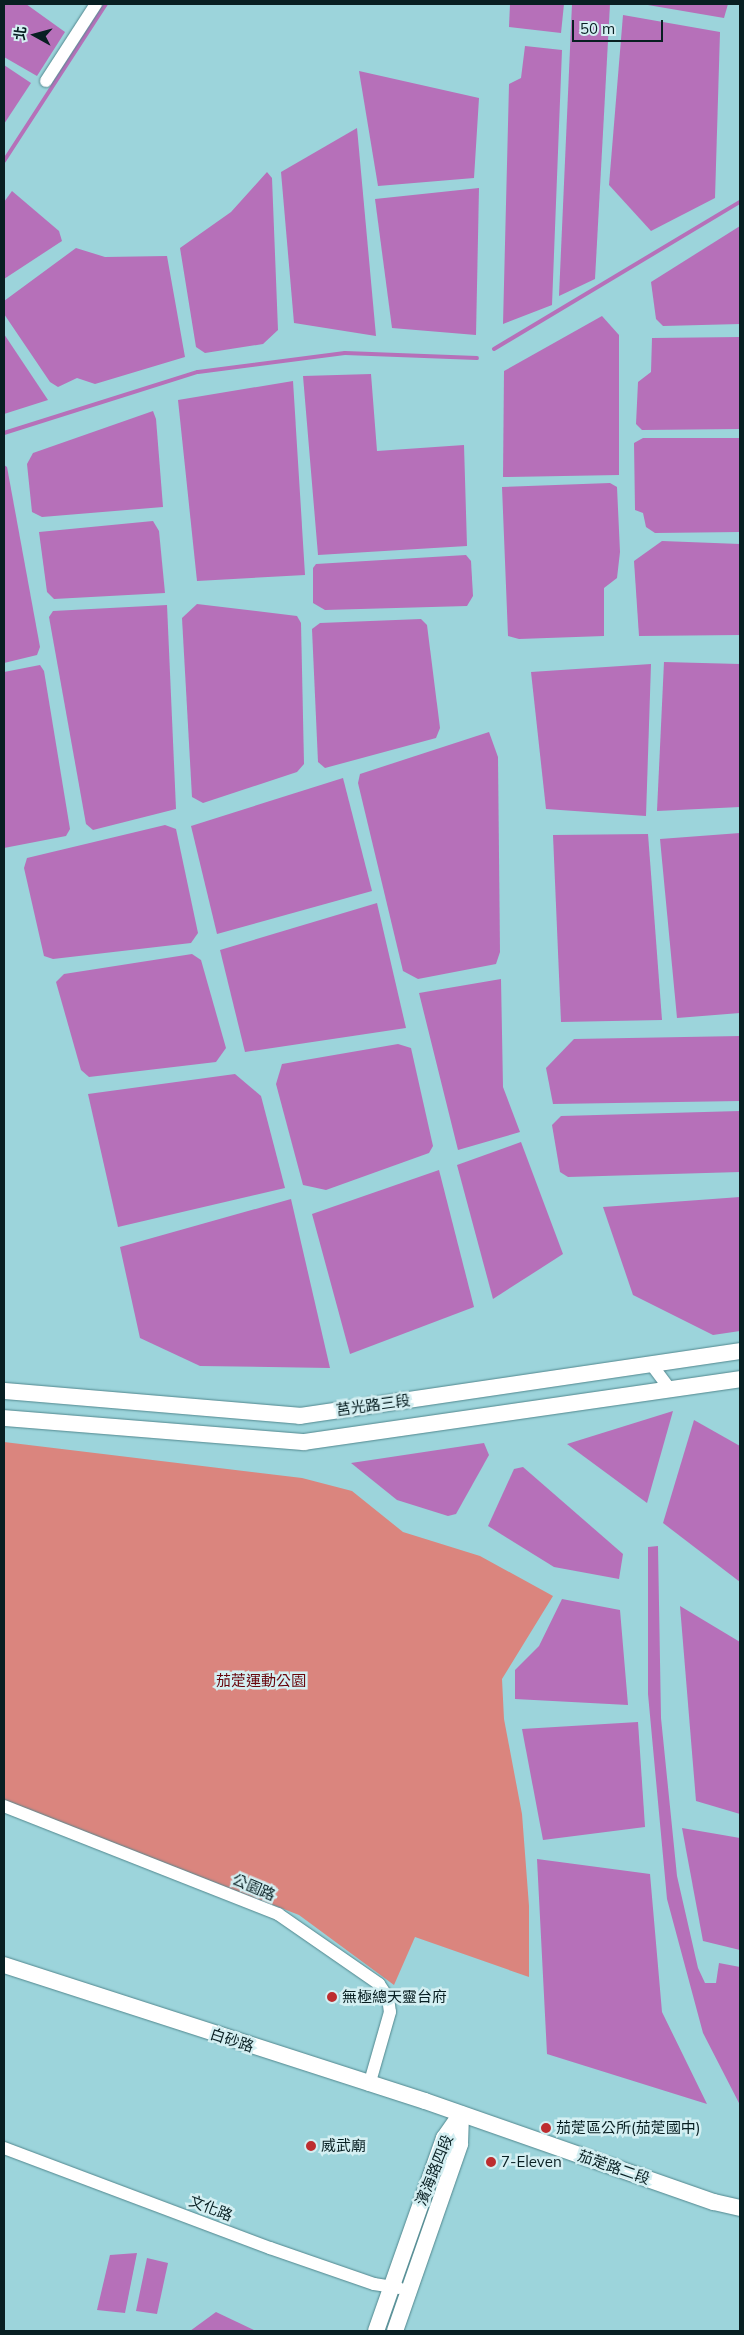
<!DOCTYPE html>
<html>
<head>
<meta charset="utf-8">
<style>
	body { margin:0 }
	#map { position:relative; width:744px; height:2335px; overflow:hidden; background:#9cd4db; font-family:Mulish,"Noto Sans TC",sans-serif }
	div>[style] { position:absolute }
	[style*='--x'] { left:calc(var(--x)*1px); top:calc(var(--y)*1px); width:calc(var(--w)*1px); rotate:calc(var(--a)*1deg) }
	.green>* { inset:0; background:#da857e }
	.water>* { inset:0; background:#b670b9 }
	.stream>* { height:4px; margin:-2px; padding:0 2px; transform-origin:2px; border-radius:2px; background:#b670b9 }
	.roads { filter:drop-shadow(0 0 1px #51878e) drop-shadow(0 0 1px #51878e) }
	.minor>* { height:12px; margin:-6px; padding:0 6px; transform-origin:6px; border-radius:6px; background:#fff }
	.tertiary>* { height:16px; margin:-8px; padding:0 8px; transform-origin:8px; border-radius:8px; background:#fff }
	.dots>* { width:14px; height:14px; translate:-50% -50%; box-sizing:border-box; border:2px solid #d4eff2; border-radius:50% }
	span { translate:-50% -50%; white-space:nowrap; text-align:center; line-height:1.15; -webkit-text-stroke:5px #d4eff2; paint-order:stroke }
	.street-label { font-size:15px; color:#081f22 }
	.park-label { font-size:15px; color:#68060d }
	.poi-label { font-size:15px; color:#081f22 }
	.left { translate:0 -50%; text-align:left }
	.frame { position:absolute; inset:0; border:5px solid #081f22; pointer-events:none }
	.north { position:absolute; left:10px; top:10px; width:50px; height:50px; -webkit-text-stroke:4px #d4eff2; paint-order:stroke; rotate:277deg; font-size:14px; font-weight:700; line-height:20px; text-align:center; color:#081f22 }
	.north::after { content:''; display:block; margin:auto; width:18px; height:22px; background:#081f22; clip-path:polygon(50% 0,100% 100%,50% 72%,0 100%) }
	.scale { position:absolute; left:572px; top:20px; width:91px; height:22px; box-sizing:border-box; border:2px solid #081f22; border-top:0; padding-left:6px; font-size:15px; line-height:18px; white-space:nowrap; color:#081f22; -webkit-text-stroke:4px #d4eff2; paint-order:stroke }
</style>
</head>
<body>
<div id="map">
	<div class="green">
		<i style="clip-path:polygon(4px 1442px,302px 1478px,352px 1491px,403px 1532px,480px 1556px,553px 1596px,502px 1679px,504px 1719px,522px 1814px,529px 1906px,529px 1977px,415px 1937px,394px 1985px,299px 1915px,4px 1801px)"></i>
	</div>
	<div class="water">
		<i style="clip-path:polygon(4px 4px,26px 4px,65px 32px,37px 76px,4px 57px)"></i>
		<i style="clip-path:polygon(510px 4px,564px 4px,561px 33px,509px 27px)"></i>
		<i style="clip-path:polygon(572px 4px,610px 4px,595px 279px,559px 296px)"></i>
		<i style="clip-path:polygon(642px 4px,728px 4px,724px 18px)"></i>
		<i style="clip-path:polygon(623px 15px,720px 32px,715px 198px,651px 231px,609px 185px)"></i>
		<i style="clip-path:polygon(525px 46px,562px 50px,552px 305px,503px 324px,509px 84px,521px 78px)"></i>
		<i style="clip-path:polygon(4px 65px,31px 83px,4px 124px)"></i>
		<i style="clip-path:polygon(359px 71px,479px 98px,474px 178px,378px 186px)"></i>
		<i style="clip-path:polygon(357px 128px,376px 336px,294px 323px,281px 172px)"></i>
		<i style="clip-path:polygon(267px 172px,272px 178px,278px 330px,263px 344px,205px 353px,196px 347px,180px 248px,231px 212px)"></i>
		<i style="clip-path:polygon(479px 188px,476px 335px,392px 328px,375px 199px)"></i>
		<i style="clip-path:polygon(12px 191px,59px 231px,62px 241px,4px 279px,4px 202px)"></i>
		<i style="clip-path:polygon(740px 226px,740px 324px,663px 326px,656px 319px,651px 282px)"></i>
		<i style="clip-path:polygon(76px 248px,105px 257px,167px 256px,185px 357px,95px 384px,77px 378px,58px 387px,50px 382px,4px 314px,4px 301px)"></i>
		<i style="clip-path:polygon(602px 316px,619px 335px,619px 475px,503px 477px,504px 371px)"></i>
		<i style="clip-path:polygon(4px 334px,48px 400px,4px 414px)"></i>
		<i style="clip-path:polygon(740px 337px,740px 429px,642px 430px,636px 424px,638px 382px,651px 372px,652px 338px)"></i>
		<i style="clip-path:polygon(371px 374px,377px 451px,464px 445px,467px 546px,318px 555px,303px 376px)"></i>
		<i style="clip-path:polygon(293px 381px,305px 575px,197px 581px,178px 400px)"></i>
		<i style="clip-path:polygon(153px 411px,156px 419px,163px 507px,42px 517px,32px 512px,27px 464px,33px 453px)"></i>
		<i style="clip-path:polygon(643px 438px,740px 438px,740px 532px,655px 533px,646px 527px,643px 513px,635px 510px,634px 443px)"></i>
		<i style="clip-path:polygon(4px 465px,7px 467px,40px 647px,37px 655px,4px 663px)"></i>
		<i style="clip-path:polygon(610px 483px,617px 487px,620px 552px,617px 578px,604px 588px,604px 636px,519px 639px,508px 636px,502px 487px)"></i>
		<i style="clip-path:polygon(153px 521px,159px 531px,165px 593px,54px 599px,47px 592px,39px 532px)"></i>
		<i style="clip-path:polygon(662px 541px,740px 544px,740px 635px,639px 636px,634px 561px)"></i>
		<i style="clip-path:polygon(466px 555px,471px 561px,473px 596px,467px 606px,325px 610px,313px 603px,313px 568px,316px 564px)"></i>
		<i style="clip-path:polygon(197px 604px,297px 616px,301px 623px,304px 764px,297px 772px,203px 803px,192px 797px,182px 618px)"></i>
		<i style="clip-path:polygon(167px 605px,176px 809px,93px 830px,86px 824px,49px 617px,53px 611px)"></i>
		<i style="clip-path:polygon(421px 619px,427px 625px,440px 728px,436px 738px,325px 768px,318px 762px,312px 629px,320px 623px)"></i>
		<i style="clip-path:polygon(664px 662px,740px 664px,740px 807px,657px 811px)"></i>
		<i style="clip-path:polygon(651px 664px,646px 816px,546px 809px,531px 672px)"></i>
		<i style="clip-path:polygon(40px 665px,44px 671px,70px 829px,66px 836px,4px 848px,4px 672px)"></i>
		<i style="clip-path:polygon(489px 732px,498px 757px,500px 952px,496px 964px,418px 979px,403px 971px,358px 783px,360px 774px)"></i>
		<i style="clip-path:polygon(343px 778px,372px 891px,217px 934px,191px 826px)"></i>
		<i style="clip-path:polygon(165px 825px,176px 829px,198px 933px,191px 943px,53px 959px,44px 956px,24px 868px,27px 858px)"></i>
		<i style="clip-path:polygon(740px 833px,740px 1013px,677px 1018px,660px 839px)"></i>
		<i style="clip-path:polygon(648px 834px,662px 1020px,561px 1022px,553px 835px)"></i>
		<i style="clip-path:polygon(377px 903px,406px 1028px,245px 1052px,220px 950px)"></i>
		<i style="clip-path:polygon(192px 954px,201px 960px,226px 1048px,216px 1062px,89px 1077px,81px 1070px,56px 982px,64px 974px)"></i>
		<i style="clip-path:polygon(501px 979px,503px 1087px,520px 1132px,458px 1150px,419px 993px)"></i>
		<i style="clip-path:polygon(740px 1036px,740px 1101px,553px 1104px,546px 1068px,574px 1039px)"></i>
		<i style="clip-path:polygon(398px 1044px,411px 1048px,433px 1146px,429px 1153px,326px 1190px,303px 1185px,276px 1084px,282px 1064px)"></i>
		<i style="clip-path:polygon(235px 1074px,261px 1096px,285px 1188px,118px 1227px,88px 1094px)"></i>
		<i style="clip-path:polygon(740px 1111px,740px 1172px,568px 1177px,560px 1172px,552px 1125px,561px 1116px)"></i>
		<i style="clip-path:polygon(521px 1142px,563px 1254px,493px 1299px,457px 1165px)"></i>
		<i style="clip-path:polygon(439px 1170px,474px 1307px,350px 1354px,312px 1214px)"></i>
		<i style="clip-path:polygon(740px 1197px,740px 1331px,713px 1335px,633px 1295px,603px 1207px)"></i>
		<i style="clip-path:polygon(291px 1199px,330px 1368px,200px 1366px,140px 1338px,120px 1247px)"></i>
		<i style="clip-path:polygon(673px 1411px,647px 1503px,567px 1444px)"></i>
		<i style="clip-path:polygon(694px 1420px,740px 1446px,740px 1582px,663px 1523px)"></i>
		<i style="clip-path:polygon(484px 1443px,489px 1455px,456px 1514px,448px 1516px,397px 1500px,351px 1463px)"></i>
		<i style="clip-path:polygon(523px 1467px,623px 1554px,619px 1579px,554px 1567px,488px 1526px,514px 1469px)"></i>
		<i style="clip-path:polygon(658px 1546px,661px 1718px,677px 1876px,698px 1968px,705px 1983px,716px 1983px,719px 1963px,740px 1967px,740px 2105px,703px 2033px,667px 1899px,648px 1694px,648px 1547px)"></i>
		<i style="clip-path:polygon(562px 1599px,620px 1610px,628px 1705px,515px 1699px,515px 1670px,539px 1646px)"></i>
		<i style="clip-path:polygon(680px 1606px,740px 1642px,740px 1814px,696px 1801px)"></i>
		<i style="clip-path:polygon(638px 1722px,645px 1827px,543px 1840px,522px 1729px)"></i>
		<i style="clip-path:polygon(682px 1828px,740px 1838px,740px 1950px,703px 1941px)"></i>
		<i style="clip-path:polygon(537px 1859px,650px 1874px,662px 2012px,707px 2104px,547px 2054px)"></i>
		<i style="clip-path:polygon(137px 2253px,125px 2313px,97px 2310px,110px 2255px)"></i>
		<i style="clip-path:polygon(147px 2258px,168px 2263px,157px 2314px,136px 2311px)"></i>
		<i style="clip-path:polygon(216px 2312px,256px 2331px,190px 2331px)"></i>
	</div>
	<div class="stream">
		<i style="--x:4;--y:161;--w:187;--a:-57"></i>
		<i style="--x:494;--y:349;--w:287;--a:-30.9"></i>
		<i style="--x:4;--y:433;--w:203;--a:-17.5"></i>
		<i style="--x:198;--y:372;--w:148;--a:-7.4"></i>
		<i style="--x:345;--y:353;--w:132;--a:2.2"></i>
	</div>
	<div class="roads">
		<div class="minor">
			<i style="--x:46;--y:81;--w:92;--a:-57"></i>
			<i style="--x:651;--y:1364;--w:31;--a:53"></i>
			<i style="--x:4;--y:1806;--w:295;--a:21.5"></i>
			<i style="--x:278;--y:1914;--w:123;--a:34.7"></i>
			<i style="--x:379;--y:1984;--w:17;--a:57"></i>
			<i style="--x:388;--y:1998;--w:14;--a:82"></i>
			<i style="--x:390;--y:2012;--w:76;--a:106"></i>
			<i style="--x:4;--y:2148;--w:284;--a:20.6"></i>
			<i style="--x:270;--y:2248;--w:110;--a:19.1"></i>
			<i style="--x:374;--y:2284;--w:25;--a:9"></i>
		</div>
		<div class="tertiary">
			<i style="--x:4;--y:1391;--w:297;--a:4.8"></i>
			<i style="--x:300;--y:1416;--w:445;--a:-8.4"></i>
			<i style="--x:4;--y:1418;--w:301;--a:4.6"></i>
			<i style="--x:304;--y:1442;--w:441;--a:-8.2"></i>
			<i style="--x:4;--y:1965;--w:442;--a:17.9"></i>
			<i style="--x:425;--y:2101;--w:306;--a:19.3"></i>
			<i style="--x:714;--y:2202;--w:27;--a:13"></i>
			<i style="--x:376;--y:2331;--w:205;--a:-70.6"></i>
			<i style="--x:444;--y:2138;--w:29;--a:-55"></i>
			<i style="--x:395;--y:2331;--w:198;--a:-70.8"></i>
			<i style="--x:460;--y:2144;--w:30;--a:-88"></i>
		</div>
	</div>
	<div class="dots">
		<i style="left:332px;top:1997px;background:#bd2d2f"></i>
		<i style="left:546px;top:2128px;background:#bd2d2f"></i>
		<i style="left:311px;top:2146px;background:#bd2d2f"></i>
		<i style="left:491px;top:2162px;background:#bd2d2f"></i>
	</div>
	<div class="street-label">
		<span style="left:373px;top:1405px;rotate:-8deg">莒光路三段</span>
		<span style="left:254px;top:1887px;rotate:23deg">公園路</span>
		<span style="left:232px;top:2040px;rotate:18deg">白砂路</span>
		<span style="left:614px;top:2167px;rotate:19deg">茄萣路二段</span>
		<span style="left:434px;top:2170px;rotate:-68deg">濱海路四段</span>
		<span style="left:211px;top:2208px;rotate:21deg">文化路</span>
	</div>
	<div class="park-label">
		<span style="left:261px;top:1681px">茄萣運動公園</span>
	</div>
	<div class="poi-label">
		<span class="left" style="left:342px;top:1997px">無極總天靈台府</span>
		<span class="left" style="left:556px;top:2128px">茄萣區公所(茄萣國中)</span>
		<span class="left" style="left:321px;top:2146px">威武廟</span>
		<span class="left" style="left:501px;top:2162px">7-Eleven</span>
	</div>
	<div class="frame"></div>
	<div class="north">北</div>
	<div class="scale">50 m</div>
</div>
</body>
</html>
